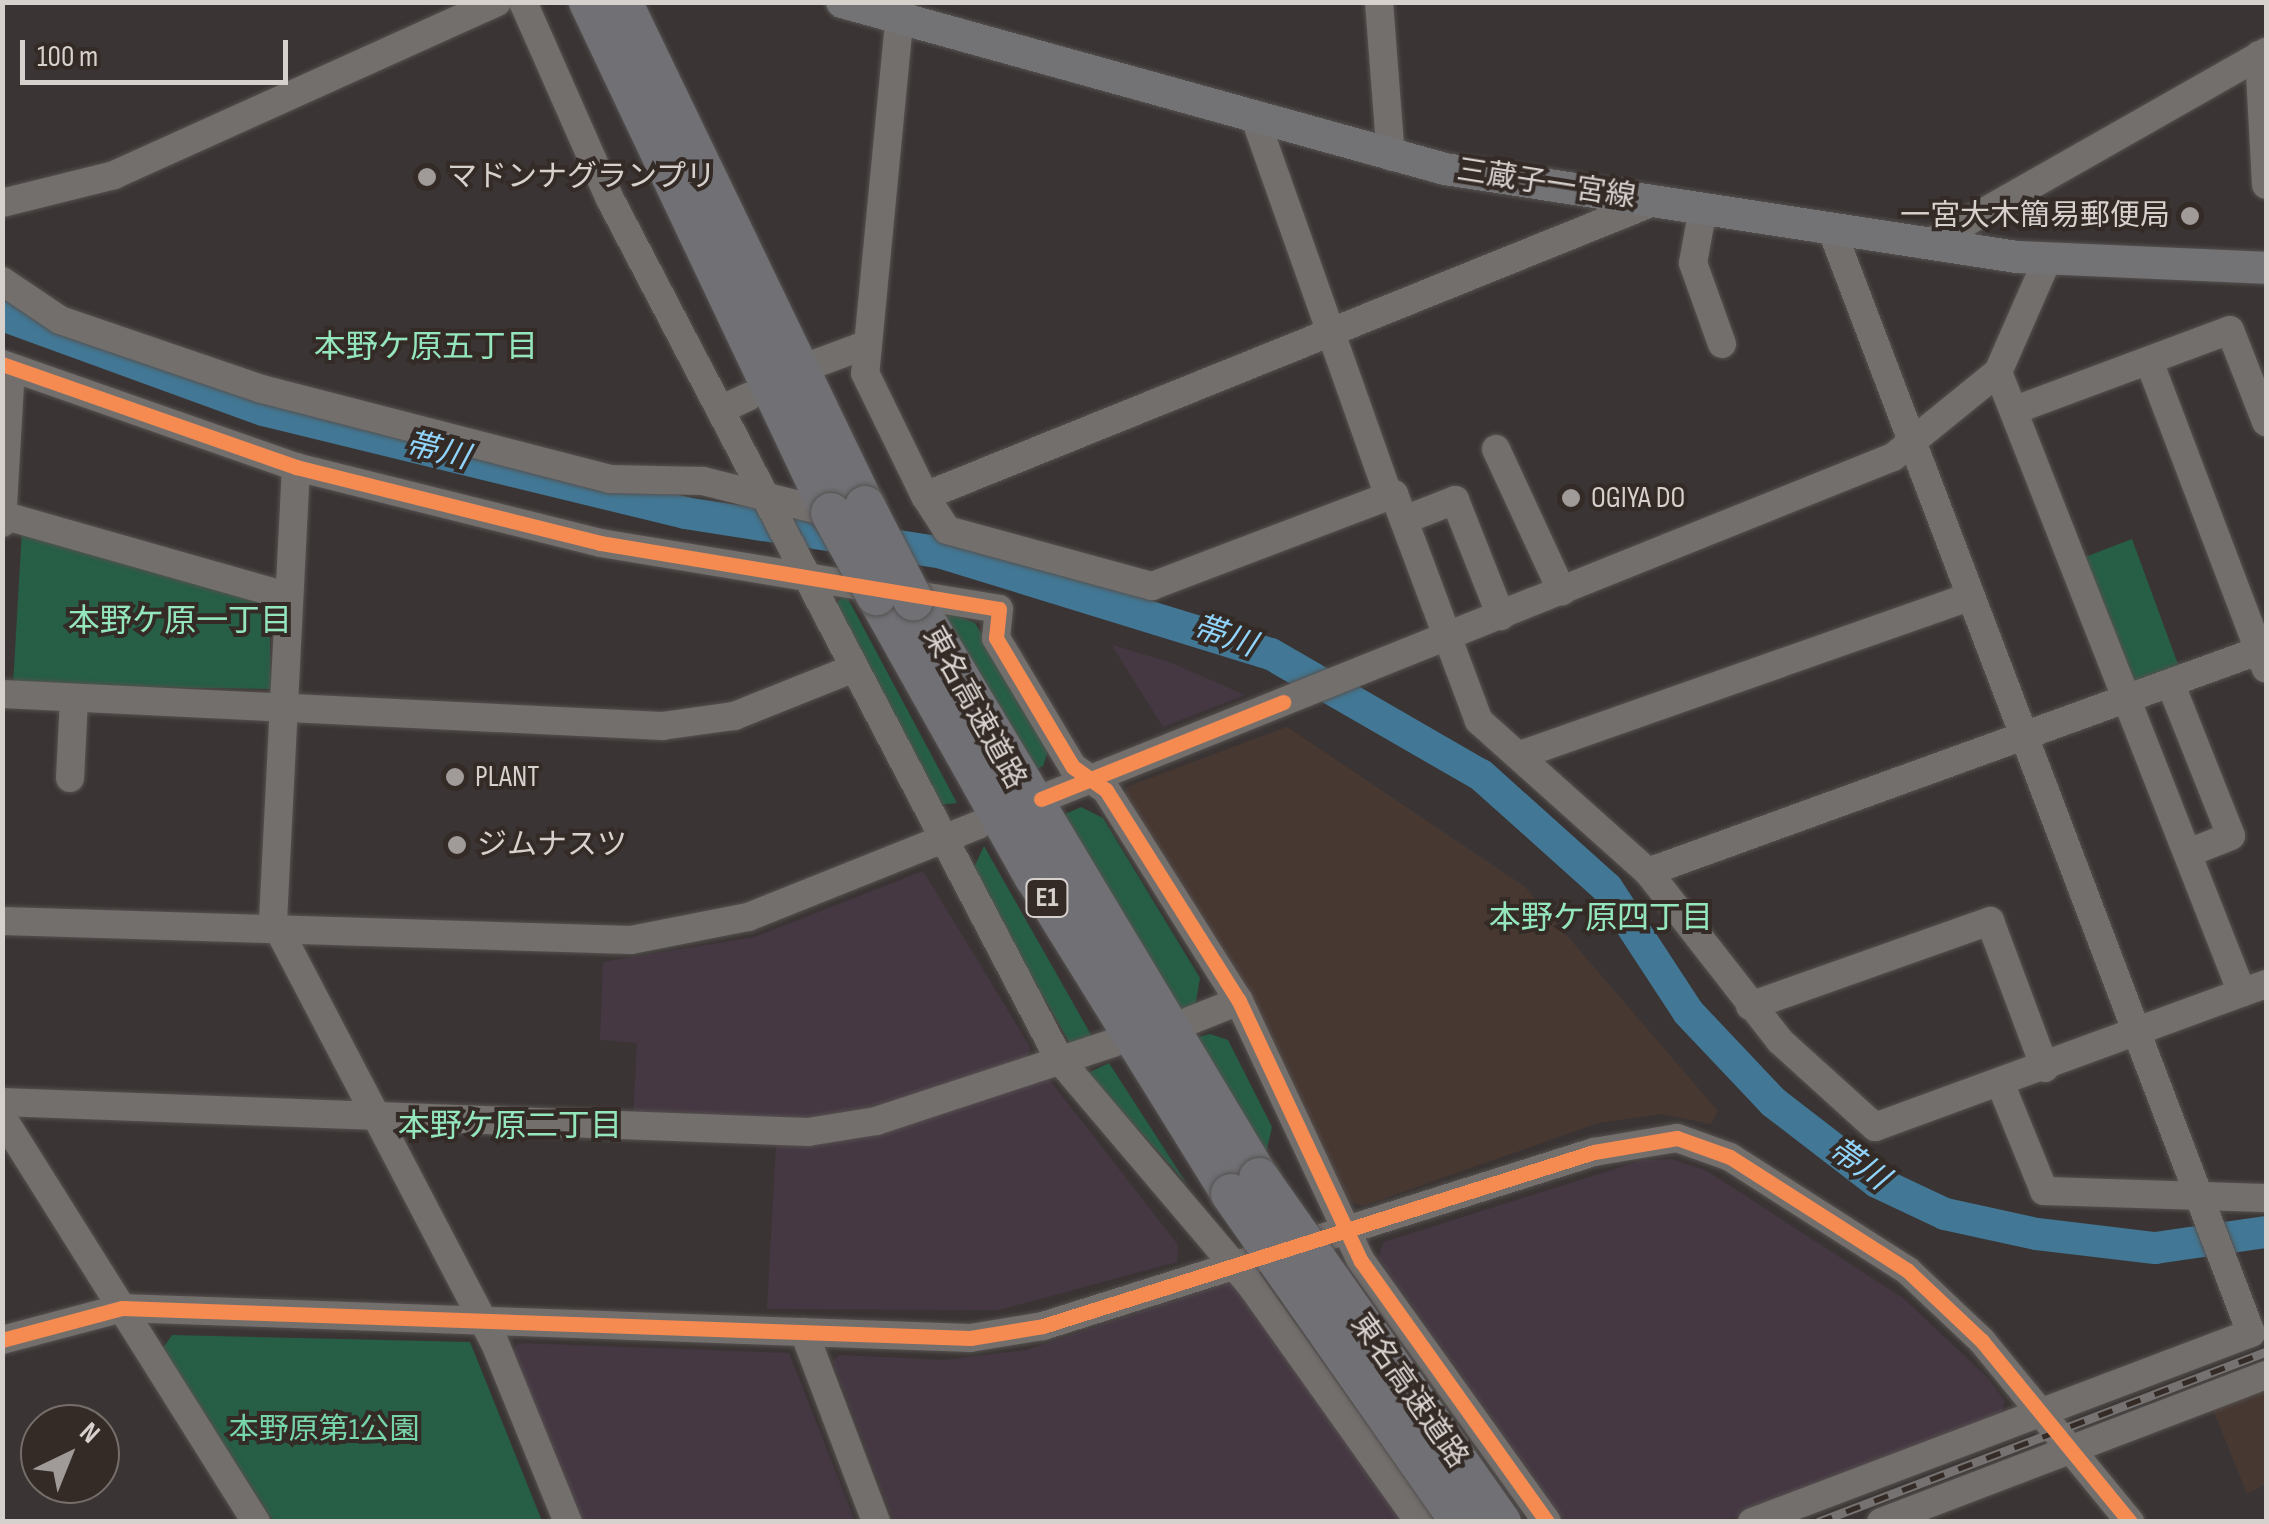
<!DOCTYPE html>
<html>
<head>
<meta charset="utf-8">
<style>
	body { margin:0 }
	#map { position:relative; width:2269px; height:1524px; overflow:hidden; background:#3a3534; font-family:"Sofia Sans Condensed","Noto Sans JP",sans-serif }
	div>[style] { position:absolute }
	[style*='--x'] { left:calc(var(--x)*1px); top:calc(var(--y)*1px); width:calc(var(--w)*1px); rotate:calc(var(--a)*1deg) }
	.built>* { inset:0; background:#483832 }
	.industrial>* { inset:0; background:#463843 }
	.green>* { inset:0; background:#265e46 }
	.river>* { height:32px; margin:-16px; padding:0 16px; transform-origin:16px; border-radius:16px; background:#427895 }
	.roads { filter:drop-shadow(0 0 2px #55514f) drop-shadow(0 0 2px #55514f) }
	.minor>* { height:28px; margin:-14px; padding:0 14px; transform-origin:14px; border-radius:14px; background:#736f6d }
	.major>* { height:32px; margin:-16px; padding:0 16px; transform-origin:16px; border-radius:16px; background:#737275 }
	.highway>* { height:40px; margin:-20px; padding:0 20px; transform-origin:20px; border-radius:20px; background:#707075 }
	.rail>* { height:9px; margin-top:-4.5px; transform-origin:0; background:repeating-linear-gradient(90deg,#342a26 0 15px,#767271 0 30px); box-sizing:border-box; border-block:2px solid #767271 }
	.bridges { filter:drop-shadow(0 0 2px #55514f) drop-shadow(0 0 2px #55514f) }
	.highway-bridge>* { height:40px; margin:-20px; padding:0 20px; transform-origin:20px; border-radius:20px; background:#707075 }
	.cycleway>* { height:15px; margin:-7.5px; padding:0 7.5px; transform-origin:7.5px; border-radius:7.5px; background:#f68b52 }
	.dots>* { width:28px; height:28px; translate:-50% -50%; box-sizing:border-box; border:5px solid #342a26; border-radius:50% }
	span { translate:-50% -50%; white-space:nowrap; text-align:center; line-height:1.15; -webkit-text-stroke:8px #342a26; paint-order:stroke }
	.shield-label span { padding:2px 8px; background:#342a26; border:2px solid; border-radius:8px; -webkit-text-stroke-width:0 }
	.shield-label { font-size:28px; color:#d7d1ce; font-weight:700 }
	.poi-label { font-size:30px; color:#d7d1ce }
	.left { translate:0 -50%; text-align:left }
	.right { translate:-100% -50%; text-align:right }
	.street-label { font-size:30px; color:#d7d1ce }
	.park-label { font-size:30px; color:#77d5aa }
	.neighbourhood-label { font-size:32px; color:#94e6bd }
	.water-label { font-size:32px; color:#90d4fb; font-style:italic }
	.frame { position:absolute; inset:0; border:5px solid #d7d1ce; pointer-events:none }
	.north { position:absolute; left:20px; top:1404px; width:100px; height:100px; box-sizing:border-box; background:#342a26; border:2px solid #756d69; border-radius:50%; rotate:43deg; font-size:28px; font-weight:700; line-height:40px; text-align:center; color:#d7d1ce }
	.north::after { content:''; display:block; margin:auto; width:35px; height:45px; background:#a09a98; clip-path:polygon(50% 0,100% 100%,50% 72%,0 100%) }
	.scale { position:absolute; left:20px; top:40px; width:268px; height:45px; box-sizing:border-box; border:5px solid #d7d1ce; border-top:0; padding-left:12px; font-size:30px; line-height:35px; white-space:nowrap; color:#d7d1ce; -webkit-text-stroke:8px #342a26; paint-order:stroke }
</style>
</head>
<body>
<div id="map">
	<div class="built">
		<i style="clip-path:polygon(1287px 727px,1524px 886px,1718px 1111px,1711px 1124px,1662px 1114px,1598px 1123px,1363px 1206px,1349px 1201px,1259px 1016px,1125px 796px,1126px 787px)"></i>
		<i style="clip-path:polygon(2266px 1385px,2266px 1484px,2247px 1494px,2212px 1407px)"></i>
	</div>
	<div class="industrial">
		<i style="clip-path:polygon(1112px 645px,1169px 662px,1245px 695px,1163px 727px)"></i>
		<i style="clip-path:polygon(923px 871px,1030px 1047px,1027px 1062px,825px 1120px,633px 1120px,637px 1043px,600px 1040px,603px 962px,755px 937px)"></i>
		<i style="clip-path:polygon(1045px 1074px,1178px 1245px,1177px 1262px,998px 1310px,767px 1309px,776px 1145px)"></i>
		<i style="clip-path:polygon(1672px 1159px,1707px 1171px,1904px 1299px,1988px 1378px,2005px 1401px,2000px 1416px,1724px 1521px,1565px 1521px,1378px 1257px,1384px 1242px,1643px 1160px)"></i>
		<i style="clip-path:polygon(1229px 1282px,1242px 1287px,1410px 1521px,894px 1521px,833px 1361px,840px 1355px,944px 1360px,1027px 1350px)"></i>
		<i style="clip-path:polygon(518px 1343px,789px 1353px,855px 1521px,579px 1521px,512px 1355px)"></i>
	</div>
	<div class="green">
		<i style="clip-path:polygon(22px 530px,269px 603px,271px 689px,13px 685px)"></i>
		<i style="clip-path:polygon(2132px 539px,2179px 667px,2128px 686px,2080px 559px)"></i>
		<i style="clip-path:polygon(845px 593px,957px 803px,938px 805px,834px 606px)"></i>
		<i style="clip-path:polygon(933px 606px,975px 623px,1049px 748px,1043px 766px,1027px 773px)"></i>
		<i style="clip-path:polygon(1081px 807px,1103px 818px,1200px 978px,1195px 1007px,1169px 1017px,1052px 820px)"></i>
		<i style="clip-path:polygon(984px 846px,1094px 1040px,1071px 1045px,972px 872px)"></i>
		<i style="clip-path:polygon(1210px 1034px,1228px 1040px,1272px 1127px,1263px 1166px,1183px 1041px)"></i>
		<i style="clip-path:polygon(1109px 1063px,1187px 1184px,1088px 1073px)"></i>
		<i style="clip-path:polygon(172px 1335px,470px 1342px,542px 1521px,273px 1521px,163px 1348px)"></i>
	</div>
	<div class="river">
		<i style="--x:2;--y:315;--w:278;--a:20"></i>
		<i style="--x:263;--y:410;--w:434;--a:13.7"></i>
		<i style="--x:685;--y:513;--w:260;--a:8.8"></i>
		<i style="--x:942;--y:553;--w:344;--a:17.1"></i>
		<i style="--x:1271;--y:654;--w:242;--a:30"></i>
		<i style="--x:1481;--y:775;--w:169;--a:41.9"></i>
		<i style="--x:1607;--y:888;--w:148;--a:56.8"></i>
		<i style="--x:1688;--y:1012;--w:124;--a:46.6"></i>
		<i style="--x:1773;--y:1102;--w:131;--a:37.6"></i>
		<i style="--x:1877;--y:1182;--w:75;--a:25.2"></i>
		<i style="--x:1945;--y:1214;--w:94;--a:12.3"></i>
		<i style="--x:2037;--y:1234;--w:119;--a:6.8"></i>
		<i style="--x:2155;--y:1248;--w:112;--a:-8.2"></i>
	</div>
	<div class="roads">
		<div class="minor">
			<i style="--x:523;--y:2;--w:215;--a:66.2"></i>
			<i style="--x:610;--y:199;--w:970;--a:62.43"></i>
			<i style="--x:1059;--y:1059;--w:295;--a:49.7"></i>
			<i style="--x:1250;--y:1284;--w:292;--a:54.6"></i>
			<i style="--x:901;--y:2;--w:373;--a:95.5"></i>
			<i style="--x:865;--y:373;--w:137;--a:64"></i>
			<i style="--x:925;--y:496;--w:788;--a:-21.98"></i>
			<i style="--x:1379;--y:2;--w:155;--a:85.6"></i>
			<i style="--x:2259;--y:55;--w:130;--a:86.9"></i>
			<i style="--x:1256;--y:121;--w:398;--a:70.5"></i>
			<i style="--x:2;--y:203;--w:115;--a:-14"></i>
			<i style="--x:114;--y:175;--w:420;--a:-24.3"></i>
			<i style="--x:1703;--y:208;--w:56;--a:100.3"></i>
			<i style="--x:1693;--y:263;--w:86;--a:70.3"></i>
			<i style="--x:1926;--y:245;--w:391;--a:-29.6"></i>
			<i style="--x:2;--y:281;--w:70;--a:33.9"></i>
			<i style="--x:60;--y:320;--w:213;--a:18.9"></i>
			<i style="--x:262;--y:389;--w:359;--a:14.5"></i>
			<i style="--x:610;--y:479;--w:93;--a:1.2"></i>
			<i style="--x:703;--y:481;--w:132;--a:14"></i>
			<i style="--x:2149;--y:361;--w:329;--a:69.2"></i>
			<i style="--x:817;--y:363;--w:54;--a:-20.4"></i>
			<i style="--x:2;--y:364;--w:312;--a:19.3"></i>
			<i style="--x:296;--y:467;--w:314;--a:14"></i>
			<i style="--x:601;--y:543;--w:403;--a:9.4"></i>
			<i style="--x:999;--y:609;--w:29;--a:96"></i>
			<i style="--x:996;--y:638;--w:150;--a:59.2"></i>
			<i style="--x:1073;--y:767;--w:40;--a:34.9"></i>
			<i style="--x:1106;--y:790;--w:249;--a:57.8"></i>
			<i style="--x:1239;--y:1001;--w:287;--a:64.9"></i>
			<i style="--x:1361;--y:1261;--w:320;--a:54.5"></i>
			<i style="--x:1998;--y:372;--w:667;--a:68.55"></i>
			<i style="--x:720;--y:410;--w:31;--a:-25"></i>
			<i style="--x:2015;--y:410;--w:229;--a:-20.4"></i>
			<i style="--x:2230;--y:330;--w:99;--a:68.6"></i>
			<i style="--x:1496;--y:449;--w:157;--a:65.2"></i>
			<i style="--x:296;--y:467;--w:453;--a:92.9"></i>
			<i style="--x:273;--y:919;--w:476;--a:62.4"></i>
			<i style="--x:494;--y:1341;--w:196;--a:67.8"></i>
			<i style="--x:925;--y:496;--w:40;--a:57.1"></i>
			<i style="--x:947;--y:530;--w:213;--a:15.3"></i>
			<i style="--x:1152;--y:586;--w:259;--a:-20.8"></i>
			<i style="--x:1394;--y:494;--w:242;--a:69.5"></i>
			<i style="--x:1479;--y:721;--w:227;--a:41.8"></i>
			<i style="--x:1648;--y:872;--w:214;--a:52"></i>
			<i style="--x:1780;--y:1041;--w:128;--a:42.2"></i>
			<i style="--x:1875;--y:1127;--w:416;--a:-20.1"></i>
			<i style="--x:2;--y:515;--w:295;--a:15.9"></i>
			<i style="--x:1404;--y:520;--w:55;--a:-21.4"></i>
			<i style="--x:1455;--y:500;--w:125;--a:68.4"></i>
			<i style="--x:2;--y:523;--w:155;--a:-86.7"></i>
			<i style="--x:2171;--y:685;--w:162;--a:68.3"></i>
			<i style="--x:2231;--y:836;--w:46;--a:158.4"></i>
			<i style="--x:2;--y:694;--w:661;--a:2.78"></i>
			<i style="--x:662;--y:726;--w:73;--a:-7.9"></i>
			<i style="--x:734;--y:716;--w:127;--a:-21.7"></i>
			<i style="--x:1520;--y:755;--w:472;--a:-19.4"></i>
			<i style="--x:70;--y:778;--w:80;--a:-87.1"></i>
			<i style="--x:1041;--y:799;--w:918;--a:-21.87"></i>
			<i style="--x:1893;--y:457;--w:135;--a:-39"></i>
			<i style="--x:1998;--y:372;--w:124;--a:-66.3"></i>
			<i style="--x:1648;--y:872;--w:657;--a:-19.92"></i>
			<i style="--x:2;--y:921;--w:629;--a:1.73"></i>
			<i style="--x:631;--y:940;--w:119;--a:-11.1"></i>
			<i style="--x:748;--y:917;--w:248;--a:-21.8"></i>
			<i style="--x:1750;--y:1006;--w:255;--a:-19.5"></i>
			<i style="--x:1990;--y:921;--w:157;--a:69.5"></i>
			<i style="--x:1189;--y:1021;--w:54;--a:-21.8"></i>
			<i style="--x:2001;--y:1085;--w:114;--a:67.9"></i>
			<i style="--x:2044;--y:1191;--w:222;--a:1.8"></i>
			<i style="--x:2;--y:1102;--w:807;--a:2.13"></i>
			<i style="--x:808;--y:1132;--w:69;--a:-9.2"></i>
			<i style="--x:876;--y:1121;--w:250;--a:-18.2"></i>
			<i style="--x:2;--y:1117;--w:478;--a:57.9"></i>
			<i style="--x:804;--y:1332;--w:203;--a:69.2"></i>
			<i style="--x:2;--y:1340;--w:124;--a:-14.9"></i>
			<i style="--x:122;--y:1308;--w:849;--a:2.03"></i>
			<i style="--x:970;--y:1338;--w:74;--a:-9.3"></i>
			<i style="--x:1043;--y:1326;--w:578;--a:-17.53"></i>
			<i style="--x:1594;--y:1152;--w:84;--a:-9.6"></i>
			<i style="--x:1677;--y:1138;--w:56;--a:19.7"></i>
			<i style="--x:1730;--y:1157;--w:211;--a:32.6"></i>
			<i style="--x:1908;--y:1271;--w:102;--a:43.4"></i>
			<i style="--x:1982;--y:1341;--w:234;--a:50.7"></i>
			<i style="--x:1752;--y:1522;--w:534;--a:-20.74"></i>
			<i style="--x:2251;--y:1333;--w:1177;--a:-110.81"></i>
			<i style="--x:1881;--y:1522;--w:412;--a:-20.9"></i>
		</div>
		<div class="major">
			<i style="--x:842;--y:2;--w:626;--a:15.48"></i>
			<i style="--x:1445;--y:169;--w:579;--a:8.75"></i>
			<i style="--x:2017;--y:257;--w:249;--a:2.5"></i>
		</div>
		<div class="highway">
			<i style="--x:589;--y:2;--w:565;--a:64.66"></i>
			<i style="--x:622;--y:2;--w:560;--a:64.26"></i>
			<i style="--x:876;--y:595;--w:322;--a:60.7"></i>
			<i style="--x:1034;--y:876;--w:374;--a:58.2"></i>
			<i style="--x:913;--y:600;--w:674;--a:59.09"></i>
		</div>
	</div>
	<div class="rail">
		<i style="--x:1818;--y:1522;--w:479;--a:-20.8"></i>
	</div>
	<div class="bridges">
		<div class="highway-bridge">
			<i style="--x:865;--y:506;--w:106;--a:62.9"></i>
			<i style="--x:831;--y:513;--w:94;--a:61.2"></i>
			<i style="--x:1259;--y:1178;--w:421;--a:54.9"></i>
			<i style="--x:1231;--y:1194;--w:401;--a:55"></i>
		</div>
	</div>
	<div class="cycleway">
		<i style="--x:2;--y:364;--w:312;--a:19.3"></i>
		<i style="--x:296;--y:467;--w:314;--a:14"></i>
		<i style="--x:601;--y:543;--w:403;--a:9.4"></i>
		<i style="--x:999;--y:609;--w:29;--a:96"></i>
		<i style="--x:996;--y:638;--w:150;--a:59.2"></i>
		<i style="--x:1073;--y:767;--w:40;--a:34.9"></i>
		<i style="--x:1106;--y:790;--w:249;--a:57.8"></i>
		<i style="--x:1239;--y:1001;--w:287;--a:64.9"></i>
		<i style="--x:1361;--y:1261;--w:320;--a:54.5"></i>
		<i style="--x:1041;--y:799;--w:261;--a:-21.8"></i>
		<i style="--x:2;--y:1340;--w:124;--a:-14.9"></i>
		<i style="--x:122;--y:1308;--w:849;--a:2.03"></i>
		<i style="--x:970;--y:1338;--w:74;--a:-9.3"></i>
		<i style="--x:1043;--y:1326;--w:578;--a:-17.53"></i>
		<i style="--x:1594;--y:1152;--w:84;--a:-9.6"></i>
		<i style="--x:1677;--y:1138;--w:56;--a:19.7"></i>
		<i style="--x:1730;--y:1157;--w:211;--a:32.6"></i>
		<i style="--x:1908;--y:1271;--w:102;--a:43.4"></i>
		<i style="--x:1982;--y:1341;--w:234;--a:50.7"></i>
	</div>
	<div class="dots">
		<i style="left:427px;top:177px;background:#a09a98"></i>
		<i style="left:2190px;top:216px;background:#a09a98"></i>
		<i style="left:1571px;top:498px;background:#a09a98"></i>
		<i style="left:455px;top:777px;background:#a09a98"></i>
		<i style="left:457px;top:845px;background:#a09a98"></i>
	</div>
	<div class="shield-label">
		<span style="left:1047px;top:898px">E1</span>
	</div>
	<div class="poi-label">
		<span class="left" style="left:447px;top:177px">マドンナグランプリ</span>
		<span class="right" style="left:2170px;top:216px">一宮大木簡易郵便局</span>
		<span class="left" style="left:1591px;top:498px">OGIYA DO</span>
		<span class="left" style="left:475px;top:777px">PLANT</span>
		<span class="left" style="left:477px;top:845px">ジムナスツ</span>
	</div>
	<div class="street-label">
		<span style="left:1546px;top:184px;rotate:9deg">三蔵子一宮線</span>
		<span style="left:974px;top:708px;rotate:61deg">東名高速道路</span>
		<span style="left:1409px;top:1391px;rotate:55deg">東名高速道路</span>
	</div>
	<div class="park-label">
		<span style="left:324px;top:1430px">本野原第1公園</span>
	</div>
	<div class="neighbourhood-label">
		<span style="left:426px;top:348px">本野ケ原五丁目</span>
		<span style="left:180px;top:622px">本野ケ原一丁目</span>
		<span style="left:1601px;top:919px">本野ケ原四丁目</span>
		<span style="left:510px;top:1127px">本野ケ原二丁目</span>
	</div>
	<div class="water-label">
		<span style="left:437px;top:452px;rotate:14deg">帯川</span>
		<span style="left:1224px;top:637px;rotate:19deg">帯川</span>
		<span style="left:1858px;top:1165px;rotate:35deg">帯川</span>
	</div>
	<div class="frame"></div>
	<div class="north">N</div>
	<div class="scale">100 m</div>
</div>
</body>
</html>
